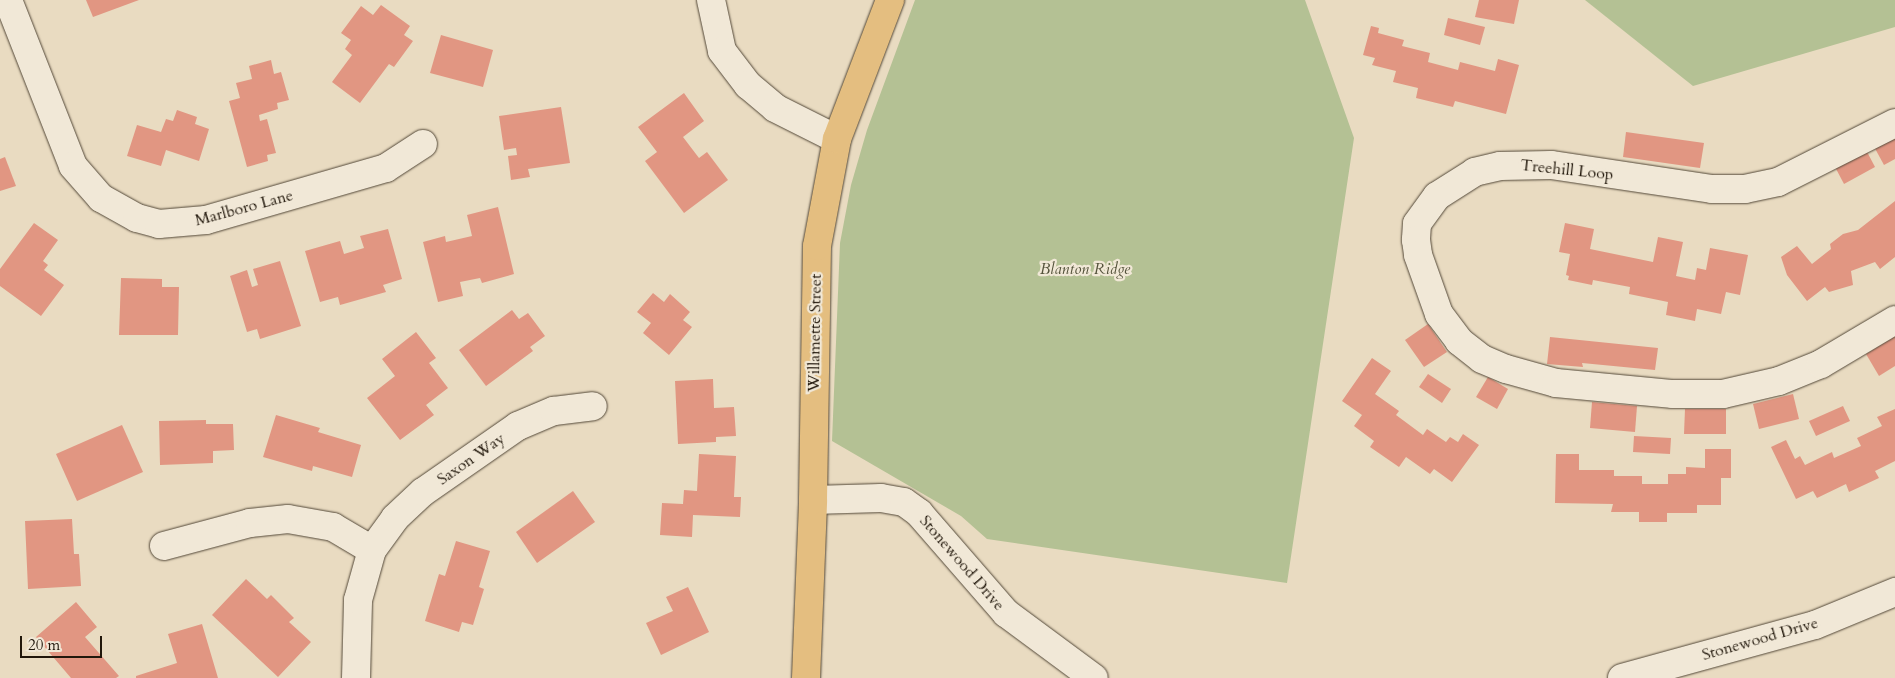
<!DOCTYPE html>
<html>
<head>
<meta charset="utf-8">
<style>
	body { margin:0 }
	#map { position:relative; width:1895px; height:678px; overflow:hidden; background:#e9dbc1; font-family:Cardo,serif }
	div>[style] { position:absolute }
	[style*='--x'] { left:calc(var(--x)*1px); top:calc(var(--y)*1px); width:calc(var(--w)*1px); rotate:calc(var(--a)*1deg) }
	.green>* { inset:0; background:#b4c194 }
	.building>* { inset:0; background:#e19682 }
	.roads { filter:drop-shadow(0 0 1px #534838) drop-shadow(0 0 1px #534838) }
	.minor>* { height:28px; margin:-14px; padding:0 14px; transform-origin:14px; border-radius:14px; background:#f1e8d7 }
	.major>* { height:28px; margin:-14px; padding:0 14px; transform-origin:14px; border-radius:14px; background:#e4be80 }
	span { translate:-50% -50%; white-space:nowrap; text-align:center; line-height:1.15; -webkit-text-stroke:4.5px #f1e8d7; paint-order:stroke }
	.street-label { font-size:16px; color:#21170b }
	.park-label { font-size:16px; color:#54523b; font-style:italic }
	.scale { position:absolute; left:20px; top:636px; width:82px; height:22px; box-sizing:border-box; border:2px solid #21170b; border-top:0; padding-left:6px; font-size:15px; line-height:18px; white-space:nowrap; color:#21170b; -webkit-text-stroke:4px #f1e8d7; paint-order:stroke }
</style>
</head>
<body>
<div id="map">
	<div class="green">
		<i style="clip-path:polygon(915px 0,1305px 0,1354px 138px,1287px 583px,987px 539px,961px 516px,832px 441px,840px 243px,851px 185px,867px 130px)"></i>
		<i style="clip-path:polygon(1585px 0,1895px 0,1895px 27px,1693px 86px)"></i>
	</div>
	<div class="building">
		<i style="clip-path:polygon(86px 0,139px 0,93px 17px)"></i>
		<i style="clip-path:polygon(1479px 0,1519px 0,1514px 24px,1475px 17px)"></i>
		<i style="clip-path:polygon(381px 5px,410px 26px,404px 35px,413px 41px,394px 67px,389px 64px,360px 103px,332px 82px,352px 55px,345px 49px,351px 40px,341px 33px,361px 6px,373px 15px)"></i>
		<i style="clip-path:polygon(1448px 18px,1485px 27px,1480px 45px,1444px 35px)"></i>
		<i style="clip-path:polygon(1371px 26px,1379px 28px,1378px 33px,1404px 40px,1402px 46px,1430px 53px,1428px 62px,1458px 70px,1460px 62px,1495px 71px,1498px 59px,1519px 65px,1506px 114px,1455px 101px,1453px 107px,1416px 98px,1418px 88px,1393px 82px,1396px 71px,1372px 65px,1375px 58px,1363px 55px)"></i>
		<i style="clip-path:polygon(441px 35px,493px 50px,483px 87px,430px 73px)"></i>
		<i style="clip-path:polygon(271px 60px,274px 74px,281px 72px,289px 100px,277px 103px,278px 109px,259px 115px,260px 121px,267px 119px,276px 153px,267px 155px,268px 161px,247px 167px,229px 101px,240px 98px,236px 83px,252px 79px,249px 66px)"></i>
		<i style="clip-path:polygon(684px 93px,704px 121px,683px 137px,699px 158px,707px 152px,728px 180px,684px 213px,645px 161px,657px 152px,638px 127px)"></i>
		<i style="clip-path:polygon(561px 107px,570px 163px,528px 169px,530px 177px,511px 180px,508px 156px,517px 155px,516px 148px,504px 150px,499px 116px)"></i>
		<i style="clip-path:polygon(177px 110px,197px 117px,195px 124px,209px 129px,199px 161px,166px 150px,161px 166px,127px 156px,137px 125px,161px 132px,166px 119px,173px 121px)"></i>
		<i style="clip-path:polygon(1895px 130px,1895px 159px,1884px 165px,1872px 143px)"></i>
		<i style="clip-path:polygon(1626px 132px,1704px 143px,1700px 168px,1623px 157px)"></i>
		<i style="clip-path:polygon(1865px 148px,1875px 167px,1844px 184px,1834px 165px)"></i>
		<i style="clip-path:polygon(5px 157px,16px 186px,0 191px,0 159px)"></i>
		<i style="clip-path:polygon(1895px 201px,1895px 257px,1880px 269px,1875px 262px,1851px 271px,1853px 285px,1829px 292px,1825px 287px,1807px 301px,1787px 275px,1781px 257px,1797px 246px,1812px 264px,1831px 249px,1830px 244px,1843px 234px,1858px 230px)"></i>
		<i style="clip-path:polygon(498px 207px,514px 274px,482px 283px,480px 278px,460px 282px,463px 296px,438px 302px,423px 242px,445px 236px,446px 242px,472px 236px,467px 215px)"></i>
		<i style="clip-path:polygon(34px 223px,58px 240px,43px 261px,48px 265px,44px 270px,64px 285px,41px 316px,0 286px,0 269px)"></i>
		<i style="clip-path:polygon(1565px 223px,1594px 229px,1590px 249px,1653px 262px,1658px 237px,1683px 242px,1676px 276px,1695px 280px,1697px 268px,1706px 270px,1710px 248px,1748px 255px,1740px 295px,1726px 292px,1721px 314px,1697px 309px,1695px 321px,1666px 315px,1668px 302px,1629px 294px,1630px 287px,1593px 280px,1592px 285px,1568px 280px,1569px 276px,1566px 275px,1570px 254px,1559px 252px)"></i>
		<i style="clip-path:polygon(388px 229px,402px 279px,383px 285px,386px 292px,340px 305px,338px 297px,320px 302px,305px 251px,340px 241px,344px 254px,364px 248px,360px 236px)"></i>
		<i style="clip-path:polygon(280px 261px,301px 326px,260px 339px,257px 329px,247px 332px,230px 276px,247px 270px,252px 287px,258px 285px,253px 269px)"></i>
		<i style="clip-path:polygon(121px 278px,162px 279px,162px 287px,179px 287px,178px 335px,119px 335px)"></i>
		<i style="clip-path:polygon(653px 293px,664px 302px,670px 294px,690px 312px,683px 320px,692px 327px,669px 355px,643px 333px,651px 323px,637px 312px)"></i>
		<i style="clip-path:polygon(512px 310px,519px 319px,528px 313px,545px 336px,530px 347px,533px 351px,486px 386px,459px 350px)"></i>
		<i style="clip-path:polygon(1428px 324px,1447px 352px,1424px 367px,1405px 340px)"></i>
		<i style="clip-path:polygon(416px 332px,436px 358px,429px 363px,448px 388px,426px 405px,434px 415px,400px 440px,367px 398px,395px 376px,382px 359px)"></i>
		<i style="clip-path:polygon(1895px 336px,1895px 366px,1879px 376px,1866px 354px)"></i>
		<i style="clip-path:polygon(1550px 337px,1658px 348px,1655px 370px,1582px 363px,1583px 367px,1547px 364px)"></i>
		<i style="clip-path:polygon(1372px 358px,1391px 371px,1375px 394px,1399px 411px,1396px 415px,1423px 435px,1427px 429px,1446px 442px,1450px 437px,1458px 442px,1463px 434px,1479px 445px,1452px 482px,1434px 469px,1430px 474px,1406px 457px,1399px 467px,1370px 447px,1374px 441px,1354px 426px,1362px 415px,1342px 401px)"></i>
		<i style="clip-path:polygon(1428px 374px,1451px 389px,1442px 403px,1419px 387px)"></i>
		<i style="clip-path:polygon(1488px 377px,1508px 389px,1497px 409px,1476px 397px)"></i>
		<i style="clip-path:polygon(713px 379px,714px 408px,734px 407px,736px 436px,716px 437px,716px 442px,678px 444px,675px 381px)"></i>
		<i style="clip-path:polygon(1793px 394px,1799px 419px,1759px 429px,1753px 404px)"></i>
		<i style="clip-path:polygon(1592px 402px,1637px 406px,1635px 432px,1590px 428px)"></i>
		<i style="clip-path:polygon(1843px 406px,1850px 421px,1816px 436px,1809px 421px)"></i>
		<i style="clip-path:polygon(1685px 409px,1726px 409px,1726px 434px,1684px 434px)"></i>
		<i style="clip-path:polygon(1895px 409px,1895px 461px,1875px 471px,1879px 478px,1849px 492px,1846px 484px,1817px 498px,1813px 491px,1796px 499px,1771px 447px,1786px 440px,1795px 459px,1800px 456px,1805px 465px,1832px 452px,1834px 458px,1861px 446px,1857px 438px,1882px 426px,1877px 417px)"></i>
		<i style="clip-path:polygon(276px 415px,320px 428px,318px 432px,361px 445px,352px 477px,313px 466px,312px 471px,263px 457px)"></i>
		<i style="clip-path:polygon(206px 420px,206px 424px,233px 424px,234px 450px,213px 451px,213px 463px,160px 465px,159px 421px)"></i>
		<i style="clip-path:polygon(122px 425px,143px 472px,77px 501px,56px 454px)"></i>
		<i style="clip-path:polygon(1634px 436px,1671px 438px,1670px 454px,1633px 452px)"></i>
		<i style="clip-path:polygon(1705px 449px,1731px 449px,1731px 478px,1721px 478px,1721px 505px,1697px 505px,1697px 513px,1667px 513px,1667px 522px,1639px 522px,1639px 512px,1611px 512px,1613px 504px,1555px 503px,1556px 454px,1579px 454px,1579px 470px,1614px 470px,1614px 476px,1642px 476px,1642px 484px,1668px 484px,1668px 474px,1686px 474px,1686px 467px,1705px 468px)"></i>
		<i style="clip-path:polygon(699px 454px,736px 456px,734px 497px,741px 497px,740px 517px,693px 515px,692px 537px,660px 535px,662px 503px,683px 504px,684px 490px,697px 491px)"></i>
		<i style="clip-path:polygon(573px 491px,595px 522px,537px 563px,516px 532px)"></i>
		<i style="clip-path:polygon(72px 519px,74px 554px,79px 554px,81px 586px,28px 589px,25px 521px)"></i>
		<i style="clip-path:polygon(456px 541px,490px 551px,479px 587px,484px 589px,473px 625px,462px 622px,459px 632px,425px 621px,439px 574px,445px 576px)"></i>
		<i style="clip-path:polygon(246px 579px,267px 599px,271px 595px,294px 618px,289px 622px,311px 642px,278px 677px,212px 615px)"></i>
		<i style="clip-path:polygon(688px 587px,709px 632px,661px 655px,646px 623px,673px 611px,666px 597px)"></i>
		<i style="clip-path:polygon(76px 602px,97px 627px,85px 637px,119px 676px,116px 678px,71px 678px,36px 637px)"></i>
		<i style="clip-path:polygon(202px 624px,218px 678px,136px 678px,136px 676px,177px 663px,168px 634px)"></i>
	</div>
	<div class="roads">
		<div class="minor">
			<i style="--x:8;--y:0;--w:178;--a:68.6"></i>
			<i style="--x:73;--y:166;--w:43;--a:48.8"></i>
			<i style="--x:101;--y:198;--w:41;--a:29.1"></i>
			<i style="--x:137;--y:218;--w:23;--a:15"></i>
			<i style="--x:159;--y:224;--w:47;--a:-4.9"></i>
			<i style="--x:206;--y:220;--w:187;--a:-16.1"></i>
			<i style="--x:386;--y:168;--w:44;--a:-33"></i>
			<i style="--x:711;--y:0;--w:52;--a:77.8"></i>
			<i style="--x:722;--y:51;--w:43;--a:52.6"></i>
			<i style="--x:748;--y:85;--w:35;--a:40"></i>
			<i style="--x:775;--y:108;--w:69;--a:26.6"></i>
			<i style="--x:1895;--y:123;--w:131;--a:153.2"></i>
			<i style="--x:1778;--y:182;--w:34;--a:168"></i>
			<i style="--x:1745;--y:189;--w:33;--a:180"></i>
			<i style="--x:1712;--y:189;--w:163;--a:-171.5"></i>
			<i style="--x:1551;--y:165;--w:51;--a:178.9"></i>
			<i style="--x:1500;--y:166;--w:26;--a:167"></i>
			<i style="--x:1475;--y:172;--w:45;--a:147.7"></i>
			<i style="--x:1437;--y:196;--w:34;--a:126"></i>
			<i style="--x:1417;--y:224;--w:16;--a:94"></i>
			<i style="--x:1416;--y:240;--w:15;--a:82"></i>
			<i style="--x:1418;--y:255;--w:63;--a:70.4"></i>
			<i style="--x:1439;--y:314;--w:34;--a:53"></i>
			<i style="--x:1459;--y:341;--w:29;--a:38"></i>
			<i style="--x:1482;--y:359;--w:26;--a:23"></i>
			<i style="--x:1506;--y:369;--w:52;--a:15.6"></i>
			<i style="--x:1556;--y:383;--w:118;--a:5.4"></i>
			<i style="--x:1673;--y:394;--w:50;--a:0"></i>
			<i style="--x:1723;--y:394;--w:57;--a:-13.1"></i>
			<i style="--x:1779;--y:381;--w:45;--a:-22"></i>
			<i style="--x:1821;--y:364;--w:86;--a:-30.7"></i>
			<i style="--x:813;--y:500;--w:68;--a:-1.7"></i>
			<i style="--x:881;--y:498;--w:23;--a:10"></i>
			<i style="--x:904;--y:502;--w:19;--a:36"></i>
			<i style="--x:919;--y:513;--w:133;--a:49"></i>
			<i style="--x:1006;--y:613;--w:109;--a:36.5"></i>
			<i style="--x:164;--y:546;--w:89;--a:-15"></i>
			<i style="--x:250;--y:523;--w:38;--a:-6"></i>
			<i style="--x:288;--y:519;--w:46;--a:10.1"></i>
			<i style="--x:333;--y:527;--w:45;--a:30.5"></i>
			<i style="--x:372;--y:550;--w:39;--a:-54"></i>
			<i style="--x:395;--y:518;--w:38;--a:-43"></i>
			<i style="--x:423;--y:492;--w:116;--a:-34.8"></i>
			<i style="--x:518;--y:426;--w:39;--a:-23"></i>
			<i style="--x:554;--y:411;--w:39;--a:-7"></i>
			<i style="--x:356;--y:678;--w:78;--a:-88.5"></i>
			<i style="--x:358;--y:600;--w:52;--a:-74.4"></i>
			<i style="--x:1622;--y:678;--w:200;--a:-15.4"></i>
			<i style="--x:1815;--y:625;--w:87;--a:-22.4"></i>
		</div>
		<div class="major">
			<i style="--x:806;--y:678;--w:178;--a:-87.7"></i>
			<i style="--x:813;--y:500;--w:254;--a:-89.1"></i>
			<i style="--x:817;--y:246;--w:109;--a:-79.4"></i>
			<i style="--x:837;--y:139;--w:149;--a:-69.1"></i>
		</div>
	</div>
	<div class="street-label">
		<span style="left:1567px;top:170px;rotate:6deg">Treehill Loop</span>
		<span style="left:244px;top:208px;rotate:-15deg">Marlboro Lane</span>
		<span style="left:815px;top:333px;rotate:-89deg">Willamette Street</span>
		<span style="left:471px;top:459px;rotate:-35deg">Saxon Way</span>
		<span style="left:962px;top:563px;rotate:49deg">Stonewood Drive</span>
		<span style="left:1760px;top:639px;rotate:-16deg">Stonewood Drive</span>
	</div>
	<div class="park-label">
		<span style="left:1085px;top:269px">Blanton Ridge</span>
	</div>
	<div class="scale">20 m</div>
</div>
</body>
</html>
